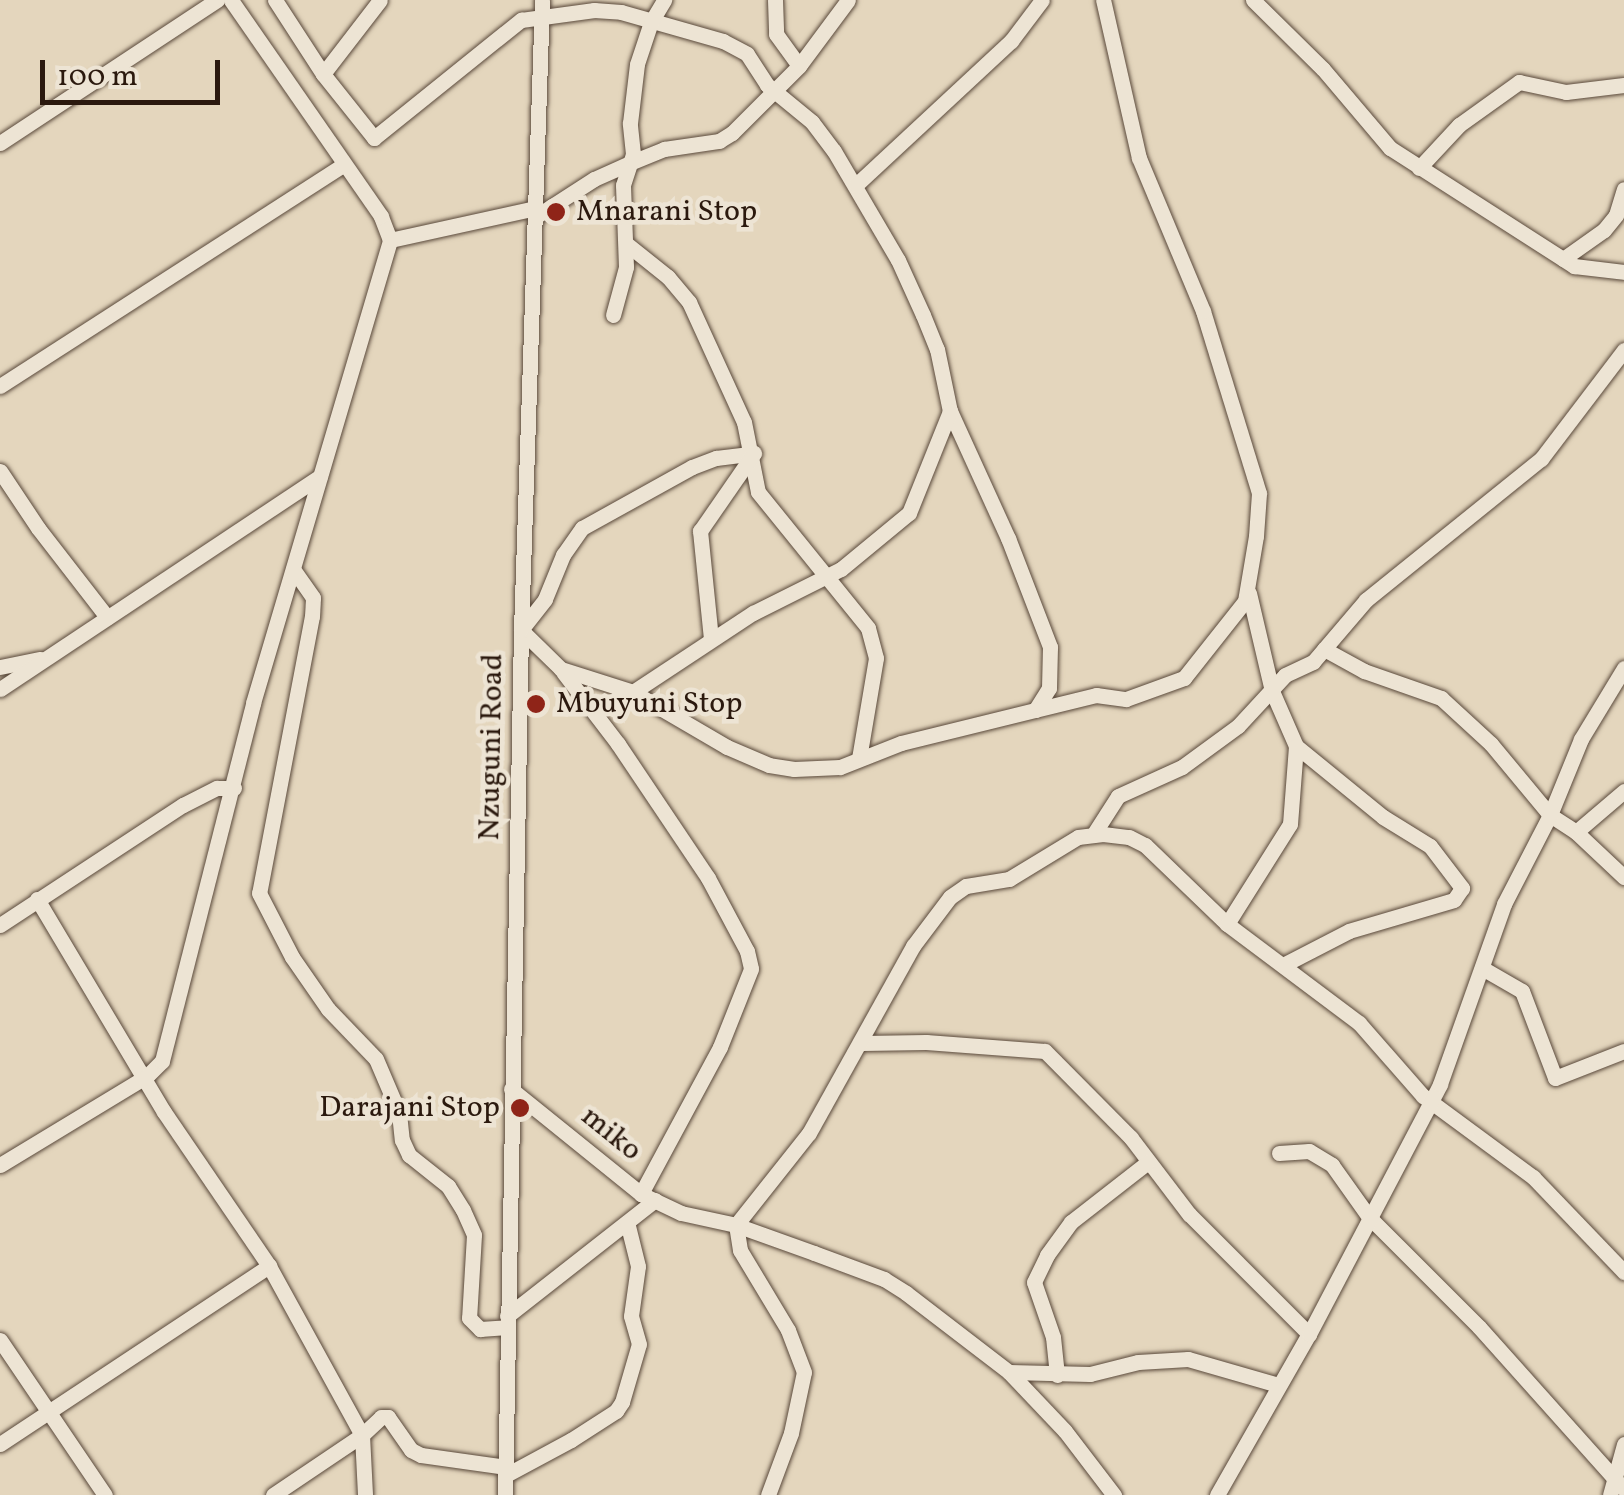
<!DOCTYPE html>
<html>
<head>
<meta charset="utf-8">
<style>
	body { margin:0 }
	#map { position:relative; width:1624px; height:1495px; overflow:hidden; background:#e4d6bd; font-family:Vollkorn,serif }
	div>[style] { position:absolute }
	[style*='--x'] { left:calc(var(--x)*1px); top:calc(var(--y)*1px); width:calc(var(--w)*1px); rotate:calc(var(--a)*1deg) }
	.roads { filter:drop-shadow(0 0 2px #59483a) drop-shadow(0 0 2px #59483a) }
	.minor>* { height:15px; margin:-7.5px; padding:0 7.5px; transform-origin:7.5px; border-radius:7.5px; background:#ede4d4 }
	.dots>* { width:28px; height:28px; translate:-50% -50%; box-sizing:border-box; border:5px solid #ede4d4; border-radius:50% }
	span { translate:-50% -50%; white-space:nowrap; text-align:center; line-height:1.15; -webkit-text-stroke:9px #ede4d4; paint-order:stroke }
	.poi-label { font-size:30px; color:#2b190e }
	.left { translate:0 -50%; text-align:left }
	.right { translate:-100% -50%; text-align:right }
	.street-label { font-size:30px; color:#2b190e }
	.scale { position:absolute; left:40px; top:60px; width:180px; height:45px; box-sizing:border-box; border:5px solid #2b190e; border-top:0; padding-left:12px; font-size:30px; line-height:35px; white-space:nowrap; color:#2b190e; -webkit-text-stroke:8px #ede4d4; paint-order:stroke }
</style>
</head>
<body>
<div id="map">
	<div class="roads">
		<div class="minor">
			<i style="--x:275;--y:0;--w:88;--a:57"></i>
			<i style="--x:323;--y:74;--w:82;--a:51.4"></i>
			<i style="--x:374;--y:138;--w:189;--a:-38.8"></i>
			<i style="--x:521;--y:20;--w:74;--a:-7.8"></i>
			<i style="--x:594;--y:10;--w:27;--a:4"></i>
			<i style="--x:621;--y:12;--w:106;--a:15.9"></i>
			<i style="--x:723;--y:41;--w:27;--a:28"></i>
			<i style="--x:747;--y:54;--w:37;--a:57"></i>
			<i style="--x:767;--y:85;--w:58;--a:39.4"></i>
			<i style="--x:812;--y:122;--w:36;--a:53"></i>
			<i style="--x:834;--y:151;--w:126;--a:59.6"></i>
			<i style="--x:898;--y:260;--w:60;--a:65.6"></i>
			<i style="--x:923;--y:315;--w:37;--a:68"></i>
			<i style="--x:937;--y:349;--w:63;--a:78.2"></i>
			<i style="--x:950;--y:411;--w:140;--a:65.5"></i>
			<i style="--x:1008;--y:538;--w:117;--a:68.9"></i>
			<i style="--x:1050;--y:647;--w:41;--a:91.4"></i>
			<i style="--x:1049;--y:688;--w:26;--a:122"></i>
			<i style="--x:1035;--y:710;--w:138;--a:166.2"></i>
			<i style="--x:901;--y:743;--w:66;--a:158.5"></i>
			<i style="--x:840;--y:767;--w:46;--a:177.5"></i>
			<i style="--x:794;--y:769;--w:25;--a:-171"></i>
			<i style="--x:769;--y:765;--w:46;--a:-156.8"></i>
			<i style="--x:727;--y:747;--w:109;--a:-149.7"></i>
			<i style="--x:633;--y:692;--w:76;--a:-162.3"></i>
			<i style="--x:561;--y:669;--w:56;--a:-135.7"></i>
			<i style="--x:521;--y:630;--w:39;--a:-52"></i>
			<i style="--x:545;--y:599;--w:48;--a:-67.8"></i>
			<i style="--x:563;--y:555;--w:33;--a:-55"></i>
			<i style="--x:582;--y:528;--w:126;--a:-29"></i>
			<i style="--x:692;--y:467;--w:26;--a:-21"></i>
			<i style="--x:716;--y:458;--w:38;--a:-7"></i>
			<i style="--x:775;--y:0;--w:34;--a:88"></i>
			<i style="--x:776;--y:34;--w:39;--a:54"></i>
			<i style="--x:1253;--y:0;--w:98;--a:44.6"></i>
			<i style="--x:1323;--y:69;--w:104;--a:49.7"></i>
			<i style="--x:1390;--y:148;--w:219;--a:32.7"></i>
			<i style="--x:1574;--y:266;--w:50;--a:6.8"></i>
			<i style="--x:323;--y:74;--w:93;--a:-52.4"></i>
			<i style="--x:0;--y:143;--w:260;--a:-33.4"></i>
			<i style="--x:1419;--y:168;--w:59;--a:-47.1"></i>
			<i style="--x:1459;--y:125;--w:74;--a:-35.6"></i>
			<i style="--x:1519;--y:82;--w:48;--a:12"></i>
			<i style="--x:1566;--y:92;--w:58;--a:-6.9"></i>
			<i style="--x:856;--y:185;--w:212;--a:-42.9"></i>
			<i style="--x:1011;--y:41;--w:51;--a:-52.9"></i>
			<i style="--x:535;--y:217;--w:70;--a:-32.8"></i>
			<i style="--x:594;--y:179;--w:42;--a:-24.1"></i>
			<i style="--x:632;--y:162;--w:35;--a:-22"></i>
			<i style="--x:664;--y:149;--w:56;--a:-8.3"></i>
			<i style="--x:719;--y:141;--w:15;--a:-32"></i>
			<i style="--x:732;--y:133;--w:95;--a:-45"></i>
			<i style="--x:799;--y:66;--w:82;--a:-53.4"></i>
			<i style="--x:390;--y:240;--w:148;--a:-12.4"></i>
			<i style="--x:628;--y:245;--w:51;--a:38.7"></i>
			<i style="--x:668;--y:277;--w:33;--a:50"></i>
			<i style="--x:689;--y:302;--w:132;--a:65.4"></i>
			<i style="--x:744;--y:422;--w:71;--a:78.7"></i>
			<i style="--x:758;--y:492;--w:175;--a:51"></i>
			<i style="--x:868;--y:628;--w:31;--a:75"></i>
			<i style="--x:876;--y:658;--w:102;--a:99.6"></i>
			<i style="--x:1563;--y:259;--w:50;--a:-35.3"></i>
			<i style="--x:1604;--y:230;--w:19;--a:-51"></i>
			<i style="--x:1616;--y:215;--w:27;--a:-73"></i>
			<i style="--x:613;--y:315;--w:50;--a:-74.8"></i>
			<i style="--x:626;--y:267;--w:82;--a:-92.1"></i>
			<i style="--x:623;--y:185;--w:33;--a:-72"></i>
			<i style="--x:633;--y:154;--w:31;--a:-96"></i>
			<i style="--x:630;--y:123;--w:59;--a:-83.2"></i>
			<i style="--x:637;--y:64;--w:44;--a:-71.6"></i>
			<i style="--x:651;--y:22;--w:26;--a:-59"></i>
			<i style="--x:0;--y:386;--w:407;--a:-32.8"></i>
			<i style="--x:0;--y:471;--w:69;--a:56.3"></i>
			<i style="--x:38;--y:528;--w:113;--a:52.2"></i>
			<i style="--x:293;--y:569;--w:35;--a:55"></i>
			<i style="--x:313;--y:598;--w:18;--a:93"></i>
			<i style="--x:312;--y:616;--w:282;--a:100.8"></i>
			<i style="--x:259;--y:893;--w:72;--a:62.7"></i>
			<i style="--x:292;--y:957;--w:63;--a:55.3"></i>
			<i style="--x:328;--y:1009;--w:69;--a:46.2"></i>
			<i style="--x:376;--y:1059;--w:59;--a:66.9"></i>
			<i style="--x:399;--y:1113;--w:27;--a:84"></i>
			<i style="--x:402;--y:1140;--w:17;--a:65"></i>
			<i style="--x:409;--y:1155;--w:50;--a:38.5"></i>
			<i style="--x:448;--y:1186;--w:28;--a:58"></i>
			<i style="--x:463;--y:1210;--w:27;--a:66"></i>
			<i style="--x:474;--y:1235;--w:83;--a:93.4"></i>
			<i style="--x:469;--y:1318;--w:16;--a:45"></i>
			<i style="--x:480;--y:1329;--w:27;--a:-4"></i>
			<i style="--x:1249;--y:593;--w:101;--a:76.8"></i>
			<i style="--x:1272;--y:691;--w:60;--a:66.4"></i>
			<i style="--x:1296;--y:746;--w:112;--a:39.2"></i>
			<i style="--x:1383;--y:817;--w:55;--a:31.7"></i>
			<i style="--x:1430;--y:846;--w:53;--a:52.7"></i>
			<i style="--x:1462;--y:888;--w:14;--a:124"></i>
			<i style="--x:1454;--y:900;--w:109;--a:163.6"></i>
			<i style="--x:1349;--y:931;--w:72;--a:152.7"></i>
			<i style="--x:711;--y:639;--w:109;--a:-95.8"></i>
			<i style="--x:700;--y:531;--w:95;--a:-55.3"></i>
			<i style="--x:1324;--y:649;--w:46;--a:28.8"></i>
			<i style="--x:1364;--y:671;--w:82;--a:19.3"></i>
			<i style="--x:1441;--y:698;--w:68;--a:42.6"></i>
			<i style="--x:1491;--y:744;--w:92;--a:50.3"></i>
			<i style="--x:1550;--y:815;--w:31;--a:33"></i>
			<i style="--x:1576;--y:832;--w:66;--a:43.2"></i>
			<i style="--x:0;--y:667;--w:41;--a:-11.3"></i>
			<i style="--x:563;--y:672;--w:91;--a:52.6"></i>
			<i style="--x:618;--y:744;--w:161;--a:56.1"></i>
			<i style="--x:708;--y:878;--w:83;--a:61.9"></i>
			<i style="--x:747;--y:951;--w:18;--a:77"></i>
			<i style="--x:751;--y:969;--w:84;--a:111.7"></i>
			<i style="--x:720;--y:1047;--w:167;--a:118.3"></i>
			<i style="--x:0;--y:689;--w:384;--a:-33.6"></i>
			<i style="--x:633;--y:692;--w:144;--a:-33.4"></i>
			<i style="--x:753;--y:613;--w:98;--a:-26.6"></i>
			<i style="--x:841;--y:569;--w:88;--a:-39.5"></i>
			<i style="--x:909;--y:513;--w:110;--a:-68.1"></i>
			<i style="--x:1035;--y:710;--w:63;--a:-13.8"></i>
			<i style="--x:1096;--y:695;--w:30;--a:8"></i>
			<i style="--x:1126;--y:699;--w:62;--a:-19.9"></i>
			<i style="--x:1184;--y:678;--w:98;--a:-51.6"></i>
			<i style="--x:1245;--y:601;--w:66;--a:-80.4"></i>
			<i style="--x:1256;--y:536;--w:43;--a:-86"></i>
			<i style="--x:1259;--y:493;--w:190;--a:-107.1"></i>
			<i style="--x:1203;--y:311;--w:166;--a:-112.7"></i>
			<i style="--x:1139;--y:158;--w:162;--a:-102.8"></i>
			<i style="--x:1576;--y:832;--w:63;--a:-40.5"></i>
			<i style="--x:1093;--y:835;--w:46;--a:-57.3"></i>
			<i style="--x:1118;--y:796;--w:70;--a:-24.4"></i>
			<i style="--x:1182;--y:767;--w:69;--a:-36.2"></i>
			<i style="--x:1238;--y:726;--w:69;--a:-47.3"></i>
			<i style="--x:1285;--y:675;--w:31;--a:-25"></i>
			<i style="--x:1313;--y:662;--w:82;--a:-49.5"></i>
			<i style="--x:1366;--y:600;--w:225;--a:-38.9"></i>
			<i style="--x:1541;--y:459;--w:137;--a:-52.7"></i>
			<i style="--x:37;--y:899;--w:248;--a:59.2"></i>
			<i style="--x:164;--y:1112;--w:186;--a:55.7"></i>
			<i style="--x:269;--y:1266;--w:193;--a:61.2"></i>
			<i style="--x:362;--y:1435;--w:60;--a:87.1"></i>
			<i style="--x:1227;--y:924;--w:118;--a:-57.8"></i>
			<i style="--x:1290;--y:824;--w:78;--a:-85.6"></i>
			<i style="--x:0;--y:925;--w:219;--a:-33.3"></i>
			<i style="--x:183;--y:805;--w:38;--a:-27"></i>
			<i style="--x:217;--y:788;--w:17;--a:0"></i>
			<i style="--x:1482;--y:968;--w:46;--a:29.9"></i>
			<i style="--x:1522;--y:991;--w:93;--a:69.2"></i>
			<i style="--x:1555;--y:1078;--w:74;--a:-21.4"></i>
			<i style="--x:862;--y:1043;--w:64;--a:-0.9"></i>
			<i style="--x:926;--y:1042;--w:119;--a:4.3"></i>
			<i style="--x:1045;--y:1051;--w:122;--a:45.3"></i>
			<i style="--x:1131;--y:1138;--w:96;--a:52.7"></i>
			<i style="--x:1189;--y:1214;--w:170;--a:45"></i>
			<i style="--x:511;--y:1089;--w:167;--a:38.9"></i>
			<i style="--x:641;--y:1194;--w:44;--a:25.4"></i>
			<i style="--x:681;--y:1213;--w:56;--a:12.3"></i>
			<i style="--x:736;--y:1225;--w:83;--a:19.7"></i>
			<i style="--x:814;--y:1253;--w:75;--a:20.4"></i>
			<i style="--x:884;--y:1279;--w:26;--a:32"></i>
			<i style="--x:906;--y:1293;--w:130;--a:37.5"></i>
			<i style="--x:1009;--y:1372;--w:81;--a:46.5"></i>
			<i style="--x:1065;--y:1431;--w:81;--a:52.6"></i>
			<i style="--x:1279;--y:1153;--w:30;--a:-4"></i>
			<i style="--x:1309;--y:1151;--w:27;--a:31"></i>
			<i style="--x:1332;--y:1165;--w:64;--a:54.6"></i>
			<i style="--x:1369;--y:1217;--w:156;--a:45"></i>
			<i style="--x:1479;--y:1327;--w:217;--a:48.2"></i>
			<i style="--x:0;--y:1165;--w:172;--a:-31.2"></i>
			<i style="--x:147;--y:1076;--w:21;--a:-45"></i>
			<i style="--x:162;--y:1061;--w:369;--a:-75.7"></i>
			<i style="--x:253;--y:703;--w:483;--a:-73.5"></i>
			<i style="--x:390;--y:240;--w:26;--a:-111"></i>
			<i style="--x:381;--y:216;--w:263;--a:-124.8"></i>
			<i style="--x:507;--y:1316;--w:188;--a:-38.1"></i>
			<i style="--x:0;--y:1340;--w:187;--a:55.9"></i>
			<i style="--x:1009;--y:1372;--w:81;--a:1.4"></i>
			<i style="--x:1090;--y:1374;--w:49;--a:-14"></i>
			<i style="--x:1138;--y:1362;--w:50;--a:-3.4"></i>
			<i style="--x:1188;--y:1359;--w:94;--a:16.1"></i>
			<i style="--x:1057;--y:1375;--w:38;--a:-96"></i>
			<i style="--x:1053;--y:1337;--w:58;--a:-109.1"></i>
			<i style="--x:1034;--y:1282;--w:30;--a:-64"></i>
			<i style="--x:1047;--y:1255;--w:41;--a:-54"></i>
			<i style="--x:1071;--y:1222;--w:98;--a:-37.9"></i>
			<i style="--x:0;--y:1444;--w:323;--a:-33.5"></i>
			<i style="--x:506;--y:1475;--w:74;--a:-28.3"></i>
			<i style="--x:571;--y:1440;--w:54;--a:-32.8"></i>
			<i style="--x:616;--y:1411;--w:11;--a:-56"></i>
			<i style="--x:622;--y:1402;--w:60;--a:-73.7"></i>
			<i style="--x:639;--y:1344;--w:29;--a:-106"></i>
			<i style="--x:631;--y:1316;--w:50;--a:-82"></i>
			<i style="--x:638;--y:1266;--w:45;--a:-104"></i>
			<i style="--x:273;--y:1495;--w:107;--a:-34"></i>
			<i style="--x:362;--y:1435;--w:26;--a:-43"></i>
			<i style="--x:381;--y:1417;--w:7;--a:0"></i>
			<i style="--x:388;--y:1417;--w:40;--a:55.1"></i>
			<i style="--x:411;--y:1450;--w:11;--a:27"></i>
			<i style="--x:421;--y:1455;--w:86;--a:8"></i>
			<i style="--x:505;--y:1495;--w:865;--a:-88.94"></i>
			<i style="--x:521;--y:630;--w:630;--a:-88.09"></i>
			<i style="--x:768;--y:1495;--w:66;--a:-69.6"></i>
			<i style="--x:791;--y:1433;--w:62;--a:-78"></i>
			<i style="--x:804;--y:1372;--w:45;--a:-110.9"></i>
			<i style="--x:788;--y:1330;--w:93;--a:-121"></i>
			<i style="--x:740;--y:1250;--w:25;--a:-99"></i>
			<i style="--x:736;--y:1225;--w:117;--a:-51.6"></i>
			<i style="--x:809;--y:1133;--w:214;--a:-60.9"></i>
			<i style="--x:913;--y:946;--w:61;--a:-52.9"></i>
			<i style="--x:950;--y:897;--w:19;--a:-35"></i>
			<i style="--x:966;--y:886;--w:44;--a:-9.2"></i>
			<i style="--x:1009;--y:879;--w:81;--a:-31.3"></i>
			<i style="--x:1078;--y:837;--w:25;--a:-7"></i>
			<i style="--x:1103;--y:834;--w:26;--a:7"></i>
			<i style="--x:1129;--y:837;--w:18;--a:27"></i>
			<i style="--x:1145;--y:845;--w:114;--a:43.9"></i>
			<i style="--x:1227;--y:924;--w:165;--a:36.9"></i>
			<i style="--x:1359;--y:1023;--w:97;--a:48.8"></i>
			<i style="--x:1423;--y:1096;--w:137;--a:36.4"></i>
			<i style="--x:1533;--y:1177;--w:132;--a:46.2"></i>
			<i style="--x:1217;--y:1495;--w:185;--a:-60.3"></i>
			<i style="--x:1309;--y:1334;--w:282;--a:-62.3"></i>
			<i style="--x:1440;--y:1084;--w:191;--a:-70.4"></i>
			<i style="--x:1504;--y:904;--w:100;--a:-62.7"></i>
			<i style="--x:1550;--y:815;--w:82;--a:-67.8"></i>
			<i style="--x:1581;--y:739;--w:83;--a:-58.8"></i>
			<i style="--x:1610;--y:1495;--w:53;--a:-74.6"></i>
		</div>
	</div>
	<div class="dots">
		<i style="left:556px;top:212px;background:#8f2418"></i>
		<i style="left:536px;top:704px;background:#8f2418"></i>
		<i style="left:520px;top:1108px;background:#8f2418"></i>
	</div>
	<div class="poi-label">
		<span class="left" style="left:576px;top:212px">Mnarani Stop</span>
		<span class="left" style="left:556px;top:704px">Mbuyuni Stop</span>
		<span class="right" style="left:500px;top:1108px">Darajani Stop</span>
	</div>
	<div class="street-label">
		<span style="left:492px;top:747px;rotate:-89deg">Nzuguni Road</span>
		<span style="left:611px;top:1134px;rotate:39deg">miko</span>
	</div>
	<div class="scale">100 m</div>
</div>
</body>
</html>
